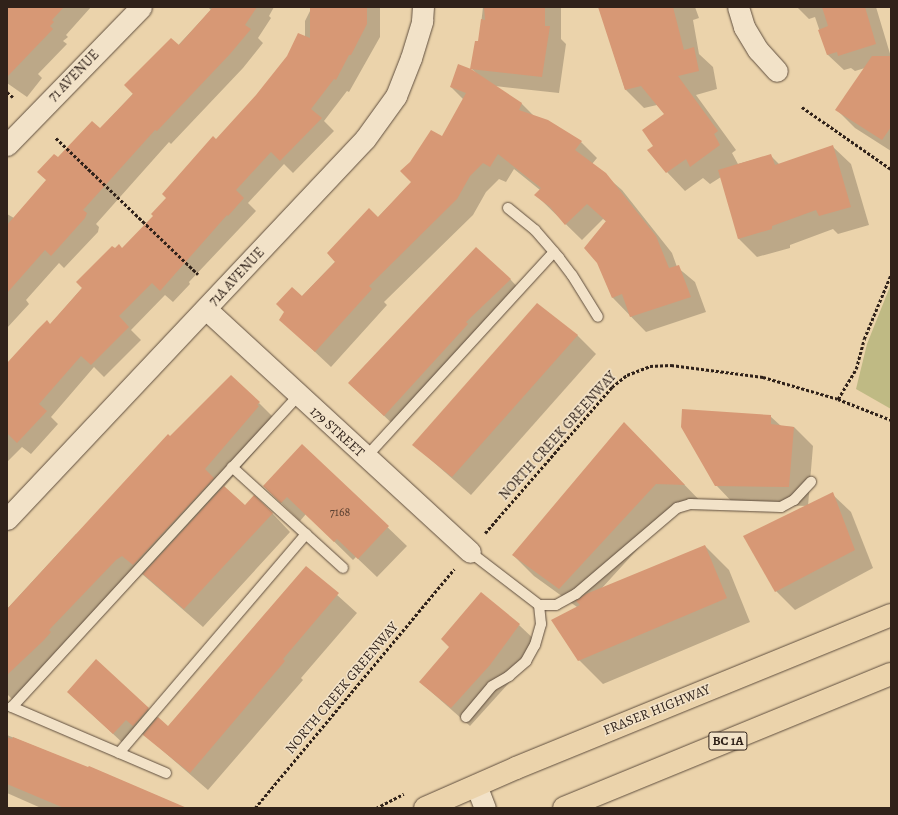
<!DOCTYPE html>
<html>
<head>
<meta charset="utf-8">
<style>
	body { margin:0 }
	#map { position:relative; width:898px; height:815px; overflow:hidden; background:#ebd3ab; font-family:Alegreya,serif }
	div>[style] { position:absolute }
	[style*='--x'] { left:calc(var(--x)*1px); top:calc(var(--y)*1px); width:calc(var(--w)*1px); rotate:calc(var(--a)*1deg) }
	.green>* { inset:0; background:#bfba84 }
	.shadow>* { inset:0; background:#0003 }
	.building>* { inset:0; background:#d79875 }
	.path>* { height:2.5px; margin-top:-1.25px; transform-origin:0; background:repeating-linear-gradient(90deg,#30221a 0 3px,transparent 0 5px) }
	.roads { filter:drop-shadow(0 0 1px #5f4e3e) drop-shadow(0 0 1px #5f4e3e) }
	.lane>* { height:10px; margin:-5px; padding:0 5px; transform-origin:5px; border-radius:5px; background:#f2e2c8 }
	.street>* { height:21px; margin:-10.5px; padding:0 10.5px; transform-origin:10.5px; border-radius:10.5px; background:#f2e2c8 }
	.primary>* { height:22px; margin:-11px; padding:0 11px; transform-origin:11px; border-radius:11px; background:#ebd3ab }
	span { translate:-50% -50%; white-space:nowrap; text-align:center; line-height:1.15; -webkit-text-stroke:3px #f2e2c8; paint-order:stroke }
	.number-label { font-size:12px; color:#5a4031 }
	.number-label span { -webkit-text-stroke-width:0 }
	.shield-label span { padding:1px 3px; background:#f2e2c8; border:1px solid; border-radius:3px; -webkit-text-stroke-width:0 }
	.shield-label { font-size:13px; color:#30221a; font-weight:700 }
	.street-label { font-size:14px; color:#30221a }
	.frame { position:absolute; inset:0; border:8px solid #30221a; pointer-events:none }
</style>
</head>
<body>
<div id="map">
	<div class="green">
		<i style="clip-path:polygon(891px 284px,891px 409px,856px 389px,867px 344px)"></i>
	</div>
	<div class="shadow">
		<i style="clip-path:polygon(7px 7px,91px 7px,66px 35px,68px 37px,63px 41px,67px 44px,38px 74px,42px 78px,27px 97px,7px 83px)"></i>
		<i style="clip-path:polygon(208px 7px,274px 7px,269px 16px,271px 18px,258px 38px,263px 43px,243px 68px,171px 144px,169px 142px,96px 224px,99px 227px,98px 232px,64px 268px,59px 263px,26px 300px,29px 304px,7px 328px,7px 214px,14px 218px,47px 180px,58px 159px,100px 129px,211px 10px)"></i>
		<i style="clip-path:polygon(312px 7px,380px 7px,380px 37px,349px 92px,347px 91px,324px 121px,334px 131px,293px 173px,284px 164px,248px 203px,256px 211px,189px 282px,190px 284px,173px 302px,165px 295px,131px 330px,141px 340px,104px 377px,94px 367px,51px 417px,58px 424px,31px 454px,22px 447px,7px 462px,7px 365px,50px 325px,115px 250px,122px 249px,154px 216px,216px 141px,305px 45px,305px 21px)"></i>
		<i style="clip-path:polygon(483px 7px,561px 7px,561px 39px,566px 44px,559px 93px,495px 86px,522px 104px,534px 116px,548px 121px,581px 142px,597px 158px,592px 164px,622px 190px,672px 253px,677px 267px,695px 282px,706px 312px,646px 332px,613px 298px,607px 222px,603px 219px,582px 240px,536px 195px,540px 190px,514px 169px,506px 182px,499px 179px,486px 192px,473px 215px,384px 302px,387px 305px,331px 367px,280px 319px,412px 182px,443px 137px,464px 100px,451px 87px,476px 73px,472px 69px,479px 42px)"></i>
		<i style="clip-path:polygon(599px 7px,695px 7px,699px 18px,693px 20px,699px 54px,713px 67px,717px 89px,696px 95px,736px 150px,732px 153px,738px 164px,770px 155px,780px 165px,832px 146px,851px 164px,869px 225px,838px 234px,833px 229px,790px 245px,790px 248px,757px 257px,739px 239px,721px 177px,710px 184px,703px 178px,685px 191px,667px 172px,665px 114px,657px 105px,644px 108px,625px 89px)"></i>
		<i style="clip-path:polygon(797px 7px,876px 7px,891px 57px,891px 151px,855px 128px,837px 110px,865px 68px,855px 71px,851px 68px,844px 70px,828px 55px,815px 17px,809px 19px)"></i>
		<i style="clip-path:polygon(510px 279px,522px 292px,397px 428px,349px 383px)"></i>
		<i style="clip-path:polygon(577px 335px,596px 354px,471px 495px,414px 445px)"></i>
		<i style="clip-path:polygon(259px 403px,277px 421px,277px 426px,224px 487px,245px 506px,272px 513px,290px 532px,203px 627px,142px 574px,16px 703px,7px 694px,7px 609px,76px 534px,78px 535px,170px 437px)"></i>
		<i style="clip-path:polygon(770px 416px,781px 426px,794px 427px,813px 446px,808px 506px,734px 504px,716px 485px)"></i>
		<i style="clip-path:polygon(645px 444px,705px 506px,678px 505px,601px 589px,705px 546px,729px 570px,750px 622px,603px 684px,579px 660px,577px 607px,534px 576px,513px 555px)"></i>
		<i style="clip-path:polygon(302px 445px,407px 546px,377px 577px,356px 557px,353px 560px,306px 514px,300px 521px,264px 486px)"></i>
		<i style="clip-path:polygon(832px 494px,851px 512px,873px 568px,795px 610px,776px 591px)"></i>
		<i style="clip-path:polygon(306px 567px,357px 613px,301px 678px,303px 680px,208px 790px,147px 737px,139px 732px,126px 746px,81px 704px,148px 709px,168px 727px)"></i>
		<i style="clip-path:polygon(519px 625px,538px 643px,508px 684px,470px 726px,420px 682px)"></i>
		<i style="clip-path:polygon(7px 735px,155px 795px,168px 808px,41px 808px,7px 793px)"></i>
	</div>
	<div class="building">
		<i style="clip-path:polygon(7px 7px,64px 7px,52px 20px,54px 22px,50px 26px,53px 29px,7px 77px)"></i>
		<i style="clip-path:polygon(213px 7px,257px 7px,245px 25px,251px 29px,230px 54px,157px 131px,155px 130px,83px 210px,87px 213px,85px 218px,51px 256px,45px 250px,7px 293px,7px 225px,46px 180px,37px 172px,54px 154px,58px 157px,92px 121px,100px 128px,133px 94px,124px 85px,171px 38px,179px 45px)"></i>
		<i style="clip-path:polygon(310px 7px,367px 7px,367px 24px,351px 55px,349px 55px,336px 80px,334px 79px,311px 109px,322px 118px,280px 161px,271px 152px,236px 190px,244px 198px,228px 216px,227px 215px,160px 291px,152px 283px,119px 316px,129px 327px,91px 365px,81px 356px,39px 404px,47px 411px,17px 443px,7px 433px,7px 363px,38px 329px,47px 320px,50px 324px,82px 288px,76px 282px,112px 246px,115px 248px,119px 244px,122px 248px,153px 216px,151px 214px,166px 198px,162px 194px,213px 136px,216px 139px,256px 95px,287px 56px,298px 33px,310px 38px)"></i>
		<i style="clip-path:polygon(484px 7px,545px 7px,545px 26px,550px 26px,542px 77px,470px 69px,475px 41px,478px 41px,481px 19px,485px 20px)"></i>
		<i style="clip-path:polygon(598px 7px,673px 7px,684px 50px,694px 47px,699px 71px,678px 76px,718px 131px,714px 134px,720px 145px,690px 167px,686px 159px,666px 173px,647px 150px,653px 146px,642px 130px,664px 114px,641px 86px,625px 90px)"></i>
		<i style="clip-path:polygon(822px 7px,865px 7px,876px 44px,838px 56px,837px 52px,827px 55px,818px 30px,828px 26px)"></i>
		<i style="clip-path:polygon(872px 56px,891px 56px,891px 127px,882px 140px,835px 110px)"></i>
		<i style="clip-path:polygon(458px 64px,471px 69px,522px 103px,519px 110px,548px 120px,582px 141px,575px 150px,606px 173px,656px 236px,669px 268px,679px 265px,691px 297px,630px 317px,622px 294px,612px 298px,597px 263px,584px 248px,606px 221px,587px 204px,565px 225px,550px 207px,534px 195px,541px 188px,498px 154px,490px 167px,483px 163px,470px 176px,457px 199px,369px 286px,372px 289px,315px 352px,279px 320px,284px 312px,276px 304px,292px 287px,302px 296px,335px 262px,327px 253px,369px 208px,378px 217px,411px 182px,400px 171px,410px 162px,431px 130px,442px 136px,466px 93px,450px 87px)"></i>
		<i style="clip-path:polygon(833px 145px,851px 207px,819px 216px,816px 210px,772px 226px,772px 229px,738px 239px,718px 170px,771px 154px,775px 165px)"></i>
		<i style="clip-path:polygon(476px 247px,511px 279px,466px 322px,468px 324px,384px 416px,348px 383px)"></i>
		<i style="clip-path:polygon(537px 303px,578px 335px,452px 477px,412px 445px)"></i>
		<i style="clip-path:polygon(231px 375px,260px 402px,257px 405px,259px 406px,205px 469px,214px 478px,133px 565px,122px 556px,116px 560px,49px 630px,51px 632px,43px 641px,7px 675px,7px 609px,168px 434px,170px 436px)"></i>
		<i style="clip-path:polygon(682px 409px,771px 415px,771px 424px,794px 427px,789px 487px,715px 486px,681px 427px)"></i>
		<i style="clip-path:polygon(624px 422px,685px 485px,656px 484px,559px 589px,512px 555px)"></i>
		<i style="clip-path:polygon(302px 444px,389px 526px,358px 559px,337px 539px,334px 542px,287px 497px,281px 503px,263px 486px)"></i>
		<i style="clip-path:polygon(224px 486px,245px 505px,254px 495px,273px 513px,184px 609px,143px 574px)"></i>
		<i style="clip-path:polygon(833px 492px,855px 550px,775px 592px,743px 536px)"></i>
		<i style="clip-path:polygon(705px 545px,727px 598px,578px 661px,551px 620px,580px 605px,576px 601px,586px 594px)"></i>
		<i style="clip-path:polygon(306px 566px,339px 593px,283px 659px,285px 661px,190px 773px,143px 735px,158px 717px,168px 726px)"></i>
		<i style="clip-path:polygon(481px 592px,520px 624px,490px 665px,451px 708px,419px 682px,449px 647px,441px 639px)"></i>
		<i style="clip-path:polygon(96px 659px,149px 708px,133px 726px,126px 720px,113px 734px,67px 692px)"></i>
		<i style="clip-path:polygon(7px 737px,12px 739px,13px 737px,88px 767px,89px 766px,187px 808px,64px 808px,7px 784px)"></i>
	</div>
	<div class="path">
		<i style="--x:7;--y:92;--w:8;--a:40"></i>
		<i style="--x:802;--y:107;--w:108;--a:34.9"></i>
		<i style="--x:56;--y:138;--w:197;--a:43.8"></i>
		<i style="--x:838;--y:399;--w:35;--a:-59"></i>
		<i style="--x:856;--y:369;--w:31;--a:-75"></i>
		<i style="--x:864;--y:339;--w:70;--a:-67.4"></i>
		<i style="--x:485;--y:533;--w:194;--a:-49"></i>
		<i style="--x:612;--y:387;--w:19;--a:-39"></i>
		<i style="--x:627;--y:375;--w:25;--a:-21"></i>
		<i style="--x:650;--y:366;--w:21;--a:-3"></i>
		<i style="--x:671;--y:365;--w:93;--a:7.4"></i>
		<i style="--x:763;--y:377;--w:78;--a:16.3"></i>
		<i style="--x:838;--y:399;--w:57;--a:21.6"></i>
		<i style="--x:255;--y:808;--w:311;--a:-50.2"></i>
		<i style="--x:376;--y:808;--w:31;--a:-27"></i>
	</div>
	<div class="roads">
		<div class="lane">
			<i style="--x:508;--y:208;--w:35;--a:39"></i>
			<i style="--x:535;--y:230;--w:37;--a:49"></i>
			<i style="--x:559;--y:258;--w:21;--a:53"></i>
			<i style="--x:572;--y:275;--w:49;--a:58.2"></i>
			<i style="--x:366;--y:457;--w:278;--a:-47.5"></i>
			<i style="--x:232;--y:467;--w:150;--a:42.3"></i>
			<i style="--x:470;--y:552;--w:87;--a:37.5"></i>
			<i style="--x:539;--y:605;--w:17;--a:0"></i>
			<i style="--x:556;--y:605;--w:23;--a:-29"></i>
			<i style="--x:576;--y:594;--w:133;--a:-40.4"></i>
			<i style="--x:677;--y:508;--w:14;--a:-17"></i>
			<i style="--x:690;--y:504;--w:91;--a:1.9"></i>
			<i style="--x:781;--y:507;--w:15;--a:-28"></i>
			<i style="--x:794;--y:500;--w:25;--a:-47"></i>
			<i style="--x:466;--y:717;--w:40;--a:-50"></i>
			<i style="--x:492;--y:686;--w:20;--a:-30"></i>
			<i style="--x:509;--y:676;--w:23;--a:-41"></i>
			<i style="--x:526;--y:661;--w:18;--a:-61"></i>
			<i style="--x:535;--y:645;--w:22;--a:-74"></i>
			<i style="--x:541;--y:624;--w:19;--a:-96"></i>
			<i style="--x:119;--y:753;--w:288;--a:-49.5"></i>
			<i style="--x:166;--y:773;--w:168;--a:-156.8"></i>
			<i style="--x:12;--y:707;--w:423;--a:-47.4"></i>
		</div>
		<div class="street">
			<i style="--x:738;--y:7;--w:21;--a:73"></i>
			<i style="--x:744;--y:27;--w:27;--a:59"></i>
			<i style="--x:758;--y:50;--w:28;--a:48"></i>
			<i style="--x:7;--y:145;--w:192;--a:-45.8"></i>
			<i style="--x:207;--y:310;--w:357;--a:42.6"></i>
			<i style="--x:7;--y:519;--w:522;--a:-46.71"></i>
			<i style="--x:365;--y:139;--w:53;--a:-54.2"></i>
			<i style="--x:396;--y:96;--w:41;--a:-68.5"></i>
			<i style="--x:411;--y:58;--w:39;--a:-73"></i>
			<i style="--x:422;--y:21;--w:14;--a:-86"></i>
			<i style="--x:476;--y:785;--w:25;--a:69"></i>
		</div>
		<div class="primary">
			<i style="--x:425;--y:808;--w:99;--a:-23.7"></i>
			<i style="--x:516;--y:768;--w:405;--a:-22.2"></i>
			<i style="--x:564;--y:808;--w:353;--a:-22.3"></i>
		</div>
	</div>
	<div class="number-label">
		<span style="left:340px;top:513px">7168</span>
	</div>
	<div class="shield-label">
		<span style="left:728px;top:741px">BC 1A</span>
	</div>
	<div class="street-label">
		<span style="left:74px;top:76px;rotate:-46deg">71 AVENUE</span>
		<span style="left:237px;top:277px;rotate:-47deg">71A AVENUE</span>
		<span style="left:337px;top:432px;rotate:42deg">179 STREET</span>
		<span style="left:558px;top:436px;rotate:-48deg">NORTH CREEK GREENWAY</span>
		<span style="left:342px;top:688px;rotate:-50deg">NORTH CREEK GREENWAY</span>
		<span style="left:657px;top:710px;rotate:-22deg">FRASER HIGHWAY</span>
	</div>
	<div class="frame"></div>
</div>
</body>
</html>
